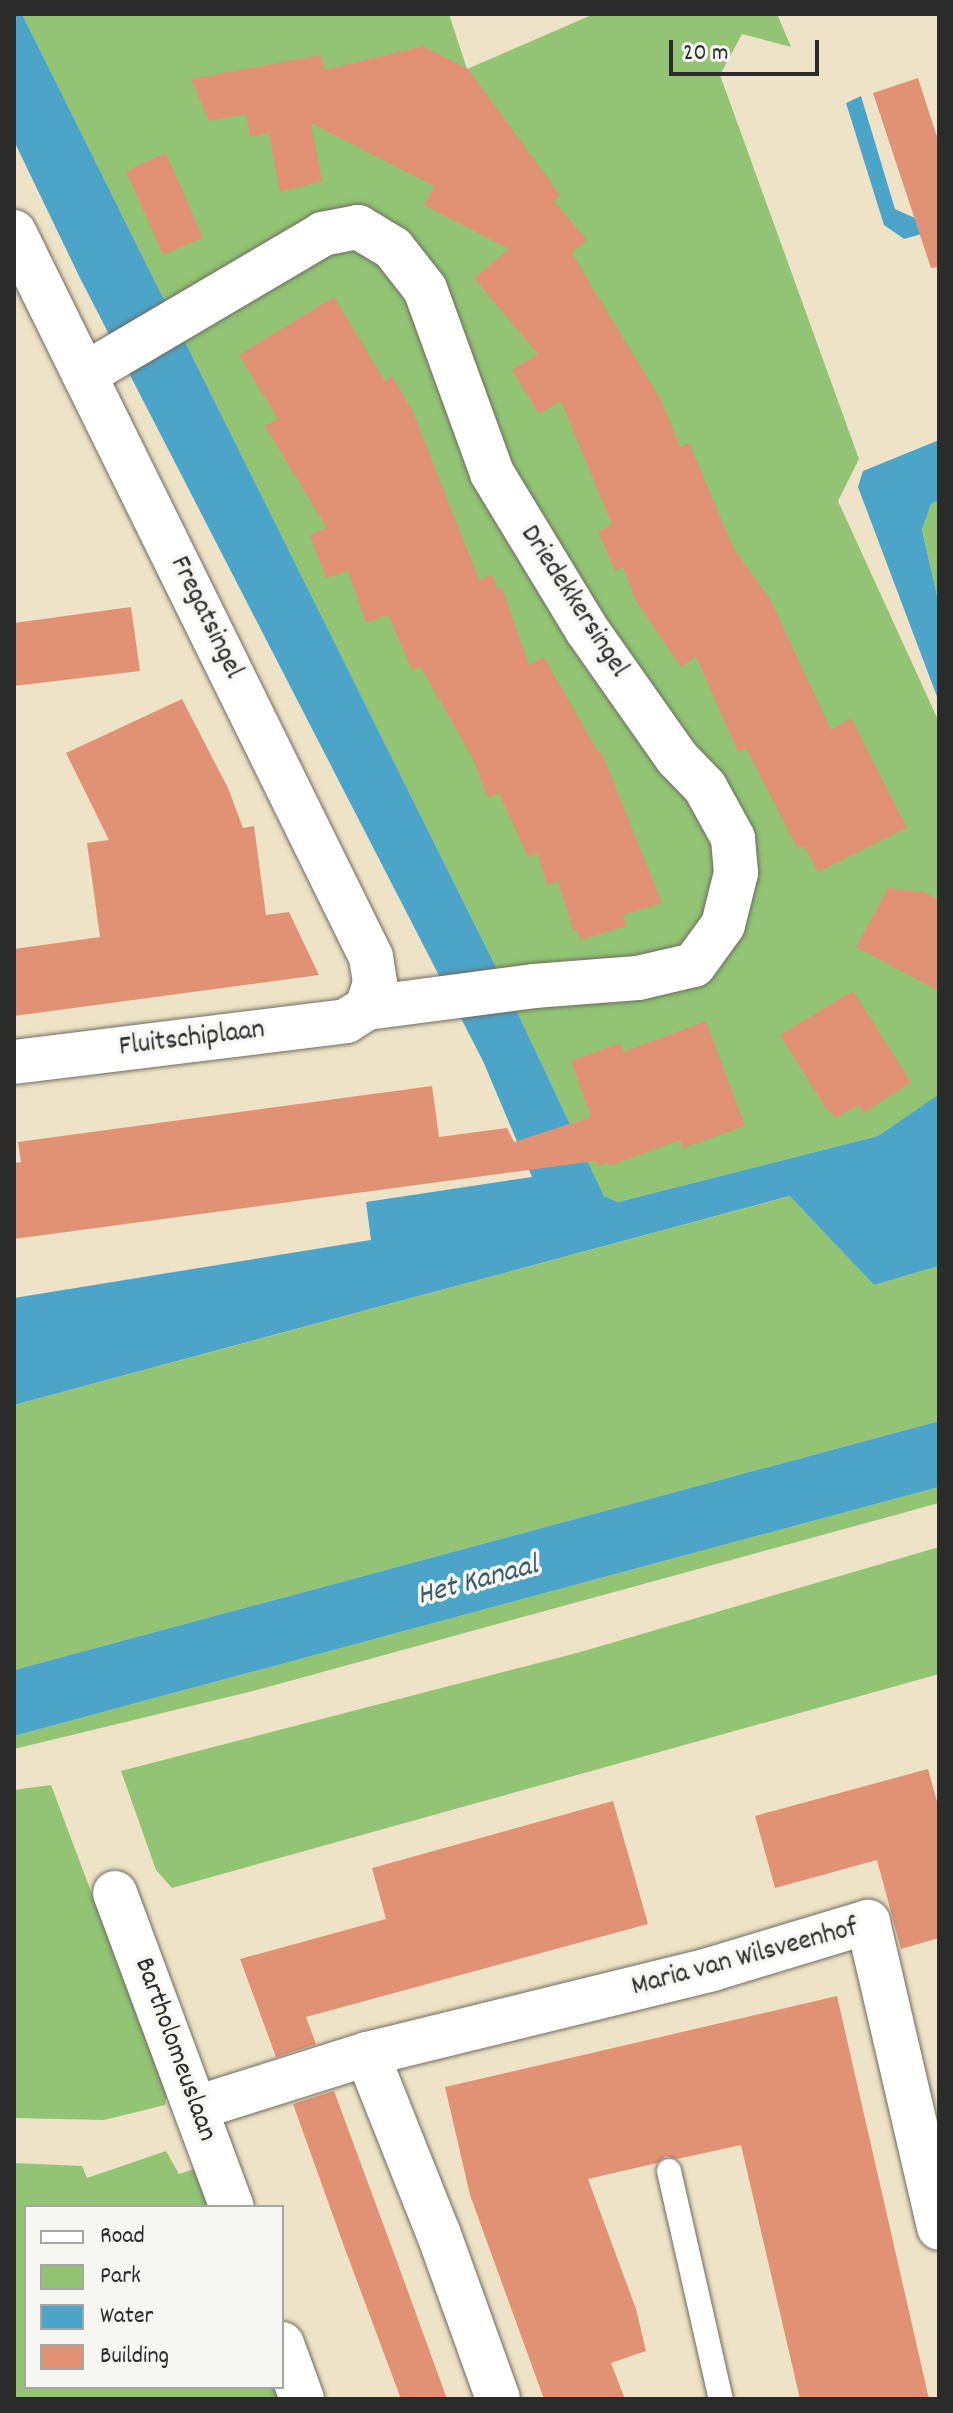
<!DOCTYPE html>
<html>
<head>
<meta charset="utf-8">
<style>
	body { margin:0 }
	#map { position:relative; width:953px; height:2413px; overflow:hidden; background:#eee3c6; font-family:Dekko,sans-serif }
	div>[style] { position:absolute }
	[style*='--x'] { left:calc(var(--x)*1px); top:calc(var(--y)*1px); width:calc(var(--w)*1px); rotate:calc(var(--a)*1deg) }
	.green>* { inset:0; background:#92c474 }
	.water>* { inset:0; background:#4ca5c9 }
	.building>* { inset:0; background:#e29274 }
	.roads { filter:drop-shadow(0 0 2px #6f6b61) drop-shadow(0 0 2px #6f6b61) }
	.service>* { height:24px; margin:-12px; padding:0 12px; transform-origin:12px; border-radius:12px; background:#fff }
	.minor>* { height:44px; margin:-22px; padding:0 22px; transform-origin:22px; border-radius:22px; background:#fff }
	span { translate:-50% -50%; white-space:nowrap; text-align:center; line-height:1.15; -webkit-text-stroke:7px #f6f6f2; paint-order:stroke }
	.street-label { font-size:28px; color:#2b2b2b }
	.water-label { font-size:30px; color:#385c6a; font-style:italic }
	.frame { position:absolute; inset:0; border:16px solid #2b2b2b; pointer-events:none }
	.legend { position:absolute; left:24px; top:2205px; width:260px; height:184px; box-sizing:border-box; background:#f6f6f2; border:2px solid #a5a5a2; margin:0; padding:10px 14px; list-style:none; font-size:24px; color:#2b2b2b }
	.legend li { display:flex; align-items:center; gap:16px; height:40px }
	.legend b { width:40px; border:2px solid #a5a5a2 }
	.scale { position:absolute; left:669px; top:40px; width:150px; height:36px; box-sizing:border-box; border:4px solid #2b2b2b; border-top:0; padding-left:10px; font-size:24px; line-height:28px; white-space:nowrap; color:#2b2b2b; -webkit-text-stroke:6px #f6f6f2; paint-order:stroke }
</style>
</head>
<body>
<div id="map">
	<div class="green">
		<i style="clip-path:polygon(22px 14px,449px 14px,467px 69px,594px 14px,777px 14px,791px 47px,742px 34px,720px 75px,859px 459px,838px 501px,939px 722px,939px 1095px,878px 1136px,618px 1202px,604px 1196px,495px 965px)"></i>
		<i style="clip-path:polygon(939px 501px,939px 604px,922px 530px,931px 504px)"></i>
		<i style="clip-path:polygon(791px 1196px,874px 1285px,939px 1266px,939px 1421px,14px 1670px,14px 1405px)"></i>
		<i style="clip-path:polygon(939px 1487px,939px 1503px,253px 1691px,14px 1749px,14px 1736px)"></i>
		<i style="clip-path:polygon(939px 1547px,939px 1674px,172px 1888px,156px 1870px,121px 1771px,577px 1653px)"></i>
		<i style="clip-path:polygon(51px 1785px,167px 2094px,165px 2105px,104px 2120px,14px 2118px,14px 1790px)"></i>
		<i style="clip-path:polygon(166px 2151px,179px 2174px,194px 2169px,208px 2207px,26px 2207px,26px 2387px,274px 2387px,279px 2399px,14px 2399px,14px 2163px,82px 2166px,87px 2178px)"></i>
	</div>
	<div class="water">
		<i style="clip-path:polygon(14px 14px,22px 14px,495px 965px,604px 1196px,618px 1202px,878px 1136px,938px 1095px,939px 1266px,874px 1285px,790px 1196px,14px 1405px,14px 1298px,371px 1240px,366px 1202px,532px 1177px,483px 1061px,80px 278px,14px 141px)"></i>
		<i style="clip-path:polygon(861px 96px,895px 209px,939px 229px,904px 239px,884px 225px,846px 103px)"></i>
		<i style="clip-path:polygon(939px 440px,939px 501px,931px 504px,922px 530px,939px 604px,939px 702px,858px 487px,863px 471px)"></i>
		<i style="clip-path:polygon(939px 1421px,939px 1487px,14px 1736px,14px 1670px)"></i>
	</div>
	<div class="building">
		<i style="clip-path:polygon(423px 46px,468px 69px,560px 195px,554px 201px,587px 240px,571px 252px,661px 400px,680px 447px,689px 443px,734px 549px,770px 599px,831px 730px,851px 718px,907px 828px,818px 872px,804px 846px,798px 849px,746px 748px,738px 752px,696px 656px,681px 667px,636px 601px,623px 567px,615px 571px,598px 531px,612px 525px,561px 401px,539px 414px,512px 370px,538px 354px,474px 278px,509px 249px,424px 205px,434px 186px,311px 123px,322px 181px,280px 192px,269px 133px,250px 137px,246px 114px,209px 121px,191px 79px,321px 55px,324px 70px)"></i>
		<i style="clip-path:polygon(918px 78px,939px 143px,939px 267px,931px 268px,873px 93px)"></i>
		<i style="clip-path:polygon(166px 153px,203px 238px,163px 255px,126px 171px)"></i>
		<i style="clip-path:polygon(334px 297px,385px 381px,392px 376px,413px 412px,479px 580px,492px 575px,498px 590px,502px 588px,529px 665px,544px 657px,598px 752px,601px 751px,662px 903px,623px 915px,627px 926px,580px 940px,577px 930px,573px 930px,558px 881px,547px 885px,537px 852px,528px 857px,499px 793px,488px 798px,473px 759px,421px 667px,412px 670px,388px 615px,366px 623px,348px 571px,326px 578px,310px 535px,327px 528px,265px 426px,278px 419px,239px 355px)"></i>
		<i style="clip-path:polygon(131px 607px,140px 671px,14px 686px,14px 623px)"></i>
		<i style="clip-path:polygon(182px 699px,228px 788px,243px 828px,254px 826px,266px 915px,289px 912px,319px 975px,14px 1016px,14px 949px,100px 937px,87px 843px,109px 840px,66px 753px)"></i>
		<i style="clip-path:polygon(888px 888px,924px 892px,939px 900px,939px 991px,856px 947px)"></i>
		<i style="clip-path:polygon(853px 991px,911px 1082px,864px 1113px,858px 1105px,836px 1118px,829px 1109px,827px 1110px,780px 1035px)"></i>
		<i style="clip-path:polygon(706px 1021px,745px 1126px,683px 1148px,680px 1140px,609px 1166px,608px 1162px,598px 1166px,596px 1161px,14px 1239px,14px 1163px,21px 1162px,18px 1142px,432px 1086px,439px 1137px,507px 1128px,514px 1142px,591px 1117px,571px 1061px,620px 1043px,623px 1052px)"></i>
		<i style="clip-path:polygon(928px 1769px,939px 1809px,939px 1938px,901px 1949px,877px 1860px,775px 1888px,755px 1816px)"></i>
		<i style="clip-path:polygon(613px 1801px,648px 1924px,306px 2017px,316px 2044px,276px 2057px,240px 1959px,386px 1919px,372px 1868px)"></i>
		<i style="clip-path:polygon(837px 1996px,929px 2399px,800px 2399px,741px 2145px,677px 2159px,666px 2156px,657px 2163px,588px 2179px,636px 2309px,646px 2351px,611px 2363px,625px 2399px,544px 2399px,470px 2195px,445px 2087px)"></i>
		<i style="clip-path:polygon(334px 2091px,395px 2256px,447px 2399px,401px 2399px,345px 2249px,293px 2104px)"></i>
	</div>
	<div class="roads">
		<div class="service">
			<i style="--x:669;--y:2171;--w:234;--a:77.2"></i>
		</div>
		<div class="minor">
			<i style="--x:14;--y:232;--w:808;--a:63.78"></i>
			<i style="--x:371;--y:957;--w:26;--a:81"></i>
			<i style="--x:375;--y:983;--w:26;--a:108"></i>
			<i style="--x:14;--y:1062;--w:335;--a:-7"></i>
			<i style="--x:346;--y:1021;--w:25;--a:-32"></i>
			<i style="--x:367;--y:1008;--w:168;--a:-7.5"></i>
			<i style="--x:534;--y:986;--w:104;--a:-4.4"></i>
			<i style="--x:638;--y:978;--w:57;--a:-13.1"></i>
			<i style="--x:694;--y:965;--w:49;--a:-54.1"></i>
			<i style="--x:723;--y:925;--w:54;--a:-76"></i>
			<i style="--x:736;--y:873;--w:35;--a:-95"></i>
			<i style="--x:733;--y:838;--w:58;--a:-118.8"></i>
			<i style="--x:705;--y:787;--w:40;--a:-134"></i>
			<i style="--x:677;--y:758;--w:156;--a:-125.1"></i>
			<i style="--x:587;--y:630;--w:184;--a:-121.2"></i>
			<i style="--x:492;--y:473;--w:196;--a:-110"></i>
			<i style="--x:425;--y:289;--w:52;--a:-128"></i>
			<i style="--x:393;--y:248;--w:41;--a:-149"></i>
			<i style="--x:358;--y:227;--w:36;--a:169"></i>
			<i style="--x:323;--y:234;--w:277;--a:149.5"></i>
			<i style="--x:115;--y:1893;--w:335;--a:69.6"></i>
			<i style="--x:367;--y:2054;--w:192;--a:68.3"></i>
			<i style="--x:438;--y:2232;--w:177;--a:70.2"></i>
			<i style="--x:196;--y:2108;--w:179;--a:-17.5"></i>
			<i style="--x:367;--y:2054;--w:355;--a:-13.8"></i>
			<i style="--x:712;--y:1969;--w:163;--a:-16.8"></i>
			<i style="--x:868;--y:1922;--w:314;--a:76.9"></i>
			<i style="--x:282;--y:2344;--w:59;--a:70"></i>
		</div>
	</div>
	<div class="street-label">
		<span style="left:573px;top:602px;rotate:57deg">Driedekkersingel</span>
		<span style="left:205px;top:618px;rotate:64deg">Fregatsingel</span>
		<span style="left:192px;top:1040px;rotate:-7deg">Fluitschiplaan</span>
		<span style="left:745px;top:1959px;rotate:-15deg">Maria van Wilsveenhof</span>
		<span style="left:174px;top:2050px;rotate:70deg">Bartholomeuslaan</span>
	</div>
	<div class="water-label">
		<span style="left:478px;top:1583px;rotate:-15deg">Het Kanaal</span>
	</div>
	<div class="frame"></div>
	<ul class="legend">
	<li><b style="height:10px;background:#fff"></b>Road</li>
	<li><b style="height:22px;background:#92c474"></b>Park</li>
	<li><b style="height:22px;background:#4ca5c9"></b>Water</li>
	<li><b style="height:22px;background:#e29274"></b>Building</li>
	</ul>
	<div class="scale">20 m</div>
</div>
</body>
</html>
